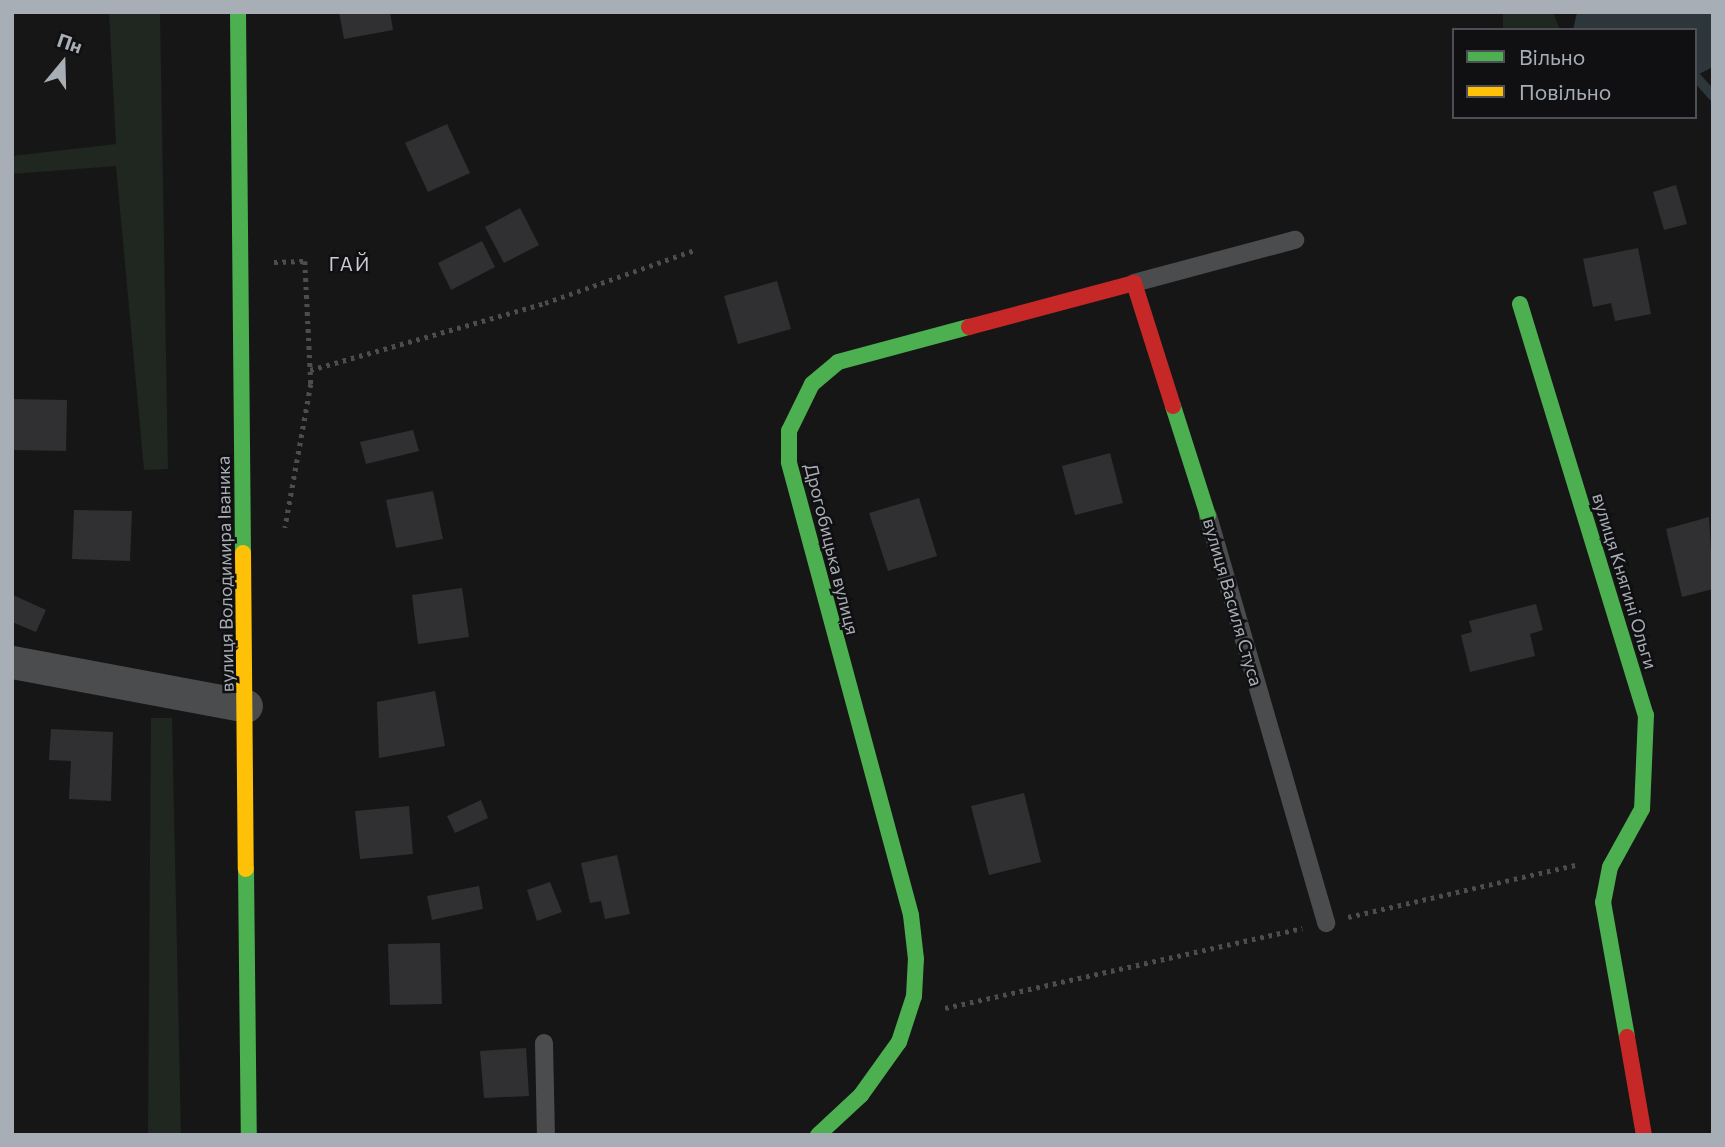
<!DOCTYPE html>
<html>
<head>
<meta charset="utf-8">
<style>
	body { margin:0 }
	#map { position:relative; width:1725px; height:1147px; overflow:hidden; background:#161616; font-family:Commissioner,sans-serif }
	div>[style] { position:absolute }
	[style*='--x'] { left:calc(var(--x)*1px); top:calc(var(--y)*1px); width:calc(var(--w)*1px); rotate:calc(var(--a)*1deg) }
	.green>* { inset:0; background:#202620 }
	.water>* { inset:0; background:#2d363b }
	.stream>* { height:10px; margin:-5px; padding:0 5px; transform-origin:5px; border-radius:5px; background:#2d363b }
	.building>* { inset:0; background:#303032 }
	.path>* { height:4.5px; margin-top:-2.25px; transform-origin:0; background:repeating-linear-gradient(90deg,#4c4d50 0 3.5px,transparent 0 8.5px) }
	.lane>* { height:18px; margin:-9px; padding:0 9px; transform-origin:9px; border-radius:9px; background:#4a4c4e }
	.street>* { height:33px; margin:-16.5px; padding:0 16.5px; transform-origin:16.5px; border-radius:16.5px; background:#4a4c4e }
	.fast>* { height:16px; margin:-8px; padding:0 8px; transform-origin:8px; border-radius:8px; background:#4caf50 }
	.slow>* { height:16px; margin:-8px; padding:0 8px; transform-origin:8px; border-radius:8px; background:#ffc107 }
	.jam>* { height:16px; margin:-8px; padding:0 8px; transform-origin:8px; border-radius:8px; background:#c62828 }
	span { translate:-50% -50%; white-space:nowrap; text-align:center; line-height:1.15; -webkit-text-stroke:5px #101012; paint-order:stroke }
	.street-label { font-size:18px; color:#a8aeb6 }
	.neighbourhood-label { font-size:19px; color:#c9ccd2; letter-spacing:2px }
	.frame { position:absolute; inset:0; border:14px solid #a8aeb6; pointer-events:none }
	.legend { position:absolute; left:1452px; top:28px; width:245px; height:91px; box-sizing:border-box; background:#101012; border:2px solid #4d4f54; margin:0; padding:9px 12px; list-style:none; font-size:21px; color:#a8aeb6 }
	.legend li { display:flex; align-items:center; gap:14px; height:35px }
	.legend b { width:35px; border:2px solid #4d4f54 }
	.north { position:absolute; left:28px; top:28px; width:70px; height:70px; -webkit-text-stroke:5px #101012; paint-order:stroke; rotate:19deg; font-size:19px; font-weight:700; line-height:28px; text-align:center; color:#a8aeb6 }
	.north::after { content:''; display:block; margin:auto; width:24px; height:32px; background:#a8aeb6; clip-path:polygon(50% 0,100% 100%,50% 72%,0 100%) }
</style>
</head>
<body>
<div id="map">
	<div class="green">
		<i style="clip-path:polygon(109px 12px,160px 12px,168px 469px,144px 470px,116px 166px,12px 174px,12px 156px,116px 144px)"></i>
		<i style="clip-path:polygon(1503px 12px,1553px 12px,1560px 30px,1503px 30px)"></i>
		<i style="clip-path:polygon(151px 718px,172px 718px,181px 1135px,148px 1135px)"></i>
	</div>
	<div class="water">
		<i style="clip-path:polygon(1577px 12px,1713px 12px,1713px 67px,1695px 76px,1695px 30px,1573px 30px)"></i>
	</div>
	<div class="stream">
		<i style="--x:1696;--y:77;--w:25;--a:48"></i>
	</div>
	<div class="building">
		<i style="clip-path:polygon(339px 12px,390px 12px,393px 30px,344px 39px)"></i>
		<i style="clip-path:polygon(447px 124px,470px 173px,428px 192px,405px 143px)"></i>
		<i style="clip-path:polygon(1676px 185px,1687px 224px,1664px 230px,1653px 192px)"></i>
		<i style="clip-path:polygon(520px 208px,539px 245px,504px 263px,485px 227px)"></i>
		<i style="clip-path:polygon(482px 241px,495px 267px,451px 290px,438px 263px)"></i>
		<i style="clip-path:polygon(1638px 248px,1651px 314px,1615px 321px,1611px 303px,1593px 307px,1583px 259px)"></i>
		<i style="clip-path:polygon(777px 281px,791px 329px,738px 344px,724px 296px)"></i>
		<i style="clip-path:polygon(12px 399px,67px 400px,66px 451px,12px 450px)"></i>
		<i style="clip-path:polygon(413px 430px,419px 451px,366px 464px,360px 442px)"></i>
		<i style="clip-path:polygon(1110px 453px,1123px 503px,1075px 515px,1062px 466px)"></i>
		<i style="clip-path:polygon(433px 491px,443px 539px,396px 548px,386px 500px)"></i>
		<i style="clip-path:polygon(919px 498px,937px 556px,888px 571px,869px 513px)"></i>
		<i style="clip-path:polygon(74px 510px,132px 511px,130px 561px,72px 559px)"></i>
		<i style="clip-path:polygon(1709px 517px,1713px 589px,1682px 597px,1666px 529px)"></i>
		<i style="clip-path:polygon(462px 588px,469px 637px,418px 644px,412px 595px)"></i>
		<i style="clip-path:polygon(13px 595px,46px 610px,36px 632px,12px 622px)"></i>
		<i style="clip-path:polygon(1536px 604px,1543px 630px,1530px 634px,1535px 656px,1470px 672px,1461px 635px,1472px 632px,1469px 621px)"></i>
		<i style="clip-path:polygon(435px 691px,445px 746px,379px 758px,377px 702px)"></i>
		<i style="clip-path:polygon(51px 729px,113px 732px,111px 801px,69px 799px,71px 761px,49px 760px)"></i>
		<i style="clip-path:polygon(1024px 793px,1041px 862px,989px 875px,971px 806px)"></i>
		<i style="clip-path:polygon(481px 800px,488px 818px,455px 833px,447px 816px)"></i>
		<i style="clip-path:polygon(409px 806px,413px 854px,360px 859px,355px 811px)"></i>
		<i style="clip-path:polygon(617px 855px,630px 914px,605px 919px,601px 901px,590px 903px,581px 863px)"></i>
		<i style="clip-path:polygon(550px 882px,562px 912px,537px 921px,527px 890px)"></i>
		<i style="clip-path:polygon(479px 886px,483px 909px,432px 920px,427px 896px)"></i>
		<i style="clip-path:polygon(440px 943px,442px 1004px,390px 1005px,388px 944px)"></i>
		<i style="clip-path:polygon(526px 1048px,529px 1096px,484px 1098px,480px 1051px)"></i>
	</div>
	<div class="path">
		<i style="--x:274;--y:262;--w:31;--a:-2"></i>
		<i style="--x:305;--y:261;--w:123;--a:87.2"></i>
		<i style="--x:311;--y:384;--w:146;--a:100.2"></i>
		<i style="--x:310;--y:370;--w:244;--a:-15.9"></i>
		<i style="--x:545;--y:303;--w:159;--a:-19.5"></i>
		<i style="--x:1348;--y:917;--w:233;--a:-12.9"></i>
		<i style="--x:945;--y:1008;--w:366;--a:-12.6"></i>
	</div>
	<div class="lane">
		<i style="--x:1134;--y:283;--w:167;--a:-15"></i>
		<i style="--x:1208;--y:516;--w:424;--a:73.8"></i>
		<i style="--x:544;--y:1043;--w:92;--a:88.8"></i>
	</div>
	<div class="street">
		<i style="--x:12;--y:662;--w:238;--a:10.6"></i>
	</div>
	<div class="fast">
		<i style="--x:238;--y:12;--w:541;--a:89.47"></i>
		<i style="--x:1520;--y:304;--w:430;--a:73"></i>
		<i style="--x:1646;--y:715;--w:94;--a:92.4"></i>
		<i style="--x:1642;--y:809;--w:66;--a:118.9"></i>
		<i style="--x:1610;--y:867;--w:36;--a:101"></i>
		<i style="--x:1603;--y:902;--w:137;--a:79.9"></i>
		<i style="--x:1173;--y:406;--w:115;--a:72.3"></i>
		<i style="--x:246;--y:869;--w:266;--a:89.4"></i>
		<i style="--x:818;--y:1135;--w:59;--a:-42.9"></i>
		<i style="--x:861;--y:1095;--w:65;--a:-54.4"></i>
		<i style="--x:899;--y:1042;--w:48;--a:-71.9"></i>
		<i style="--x:914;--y:996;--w:37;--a:-87"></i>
		<i style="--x:916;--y:959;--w:44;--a:-96.5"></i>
		<i style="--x:911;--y:915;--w:469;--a:-105.1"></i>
		<i style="--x:789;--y:462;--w:31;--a:-90"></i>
		<i style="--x:789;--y:431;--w:52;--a:-63.9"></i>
		<i style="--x:812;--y:384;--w:34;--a:-40"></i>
		<i style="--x:838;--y:362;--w:136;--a:-15"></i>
	</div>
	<div class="slow">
		<i style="--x:243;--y:553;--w:316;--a:89.5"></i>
	</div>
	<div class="jam">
		<i style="--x:969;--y:327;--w:171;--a:-14.9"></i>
		<i style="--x:1134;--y:283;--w:129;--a:72.4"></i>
		<i style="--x:1627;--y:1037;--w:99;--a:80.2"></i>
	</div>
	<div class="street-label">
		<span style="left:832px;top:549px;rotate:76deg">Дрогобицька вулиця</span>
		<span style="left:225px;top:574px;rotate:-91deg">вулиця Володимира Іваника</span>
		<span style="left:1625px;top:581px;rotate:73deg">вулиця Княгині Ольги</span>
		<span style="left:1233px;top:602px;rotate:74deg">вулиця Василя Стуса</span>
	</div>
	<div class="neighbourhood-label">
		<span style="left:350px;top:264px">ГАЙ</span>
	</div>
	<div class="frame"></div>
	<ul class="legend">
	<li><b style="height:9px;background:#4caf50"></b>Вільно</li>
	<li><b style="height:9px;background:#ffc107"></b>Повільно</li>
	</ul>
	<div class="north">Пн</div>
</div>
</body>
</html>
